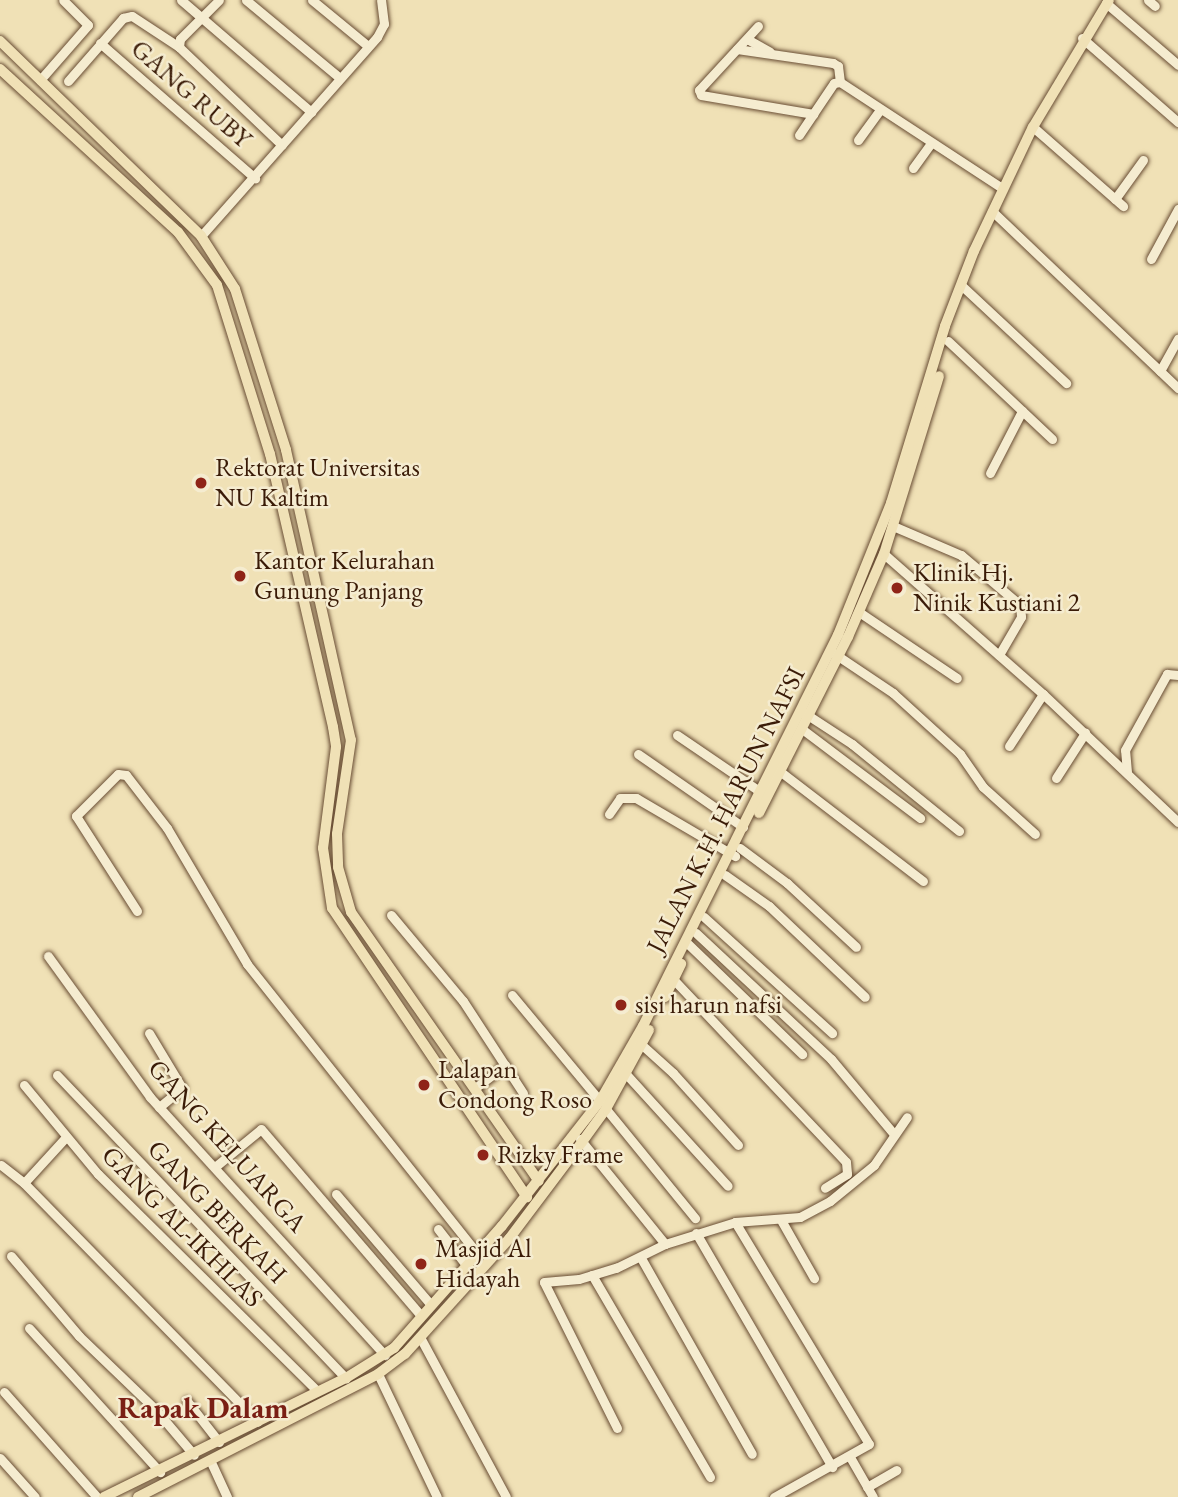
<!DOCTYPE html>
<html>
<head>
<meta charset="utf-8">
<style>
	body { margin:0 }
	#map { position:relative; width:1178px; height:1497px; overflow:hidden; background:#f0e1b6; font-family:"EB Garamond",serif }
	div>[style] { position:absolute }
	[style*='--x'] { left:calc(var(--x)*1px); top:calc(var(--y)*1px); width:calc(var(--w)*1px); rotate:calc(var(--a)*1deg) }
	.roads { filter:drop-shadow(0 0 2px #684c33) drop-shadow(0 0 2px #684c33) }
	.minor>* { height:9px; margin:-4.5px; padding:0 4.5px; transform-origin:4.5px; border-radius:4.5px; background:#f5ecd0 }
	.major>* { height:10px; margin:-5px; padding:0 5px; transform-origin:5px; border-radius:5px; background:#f0e1b6 }
	.dots>* { width:19px; height:19px; translate:-50% -50%; box-sizing:border-box; border:4px solid #f5ecd0; border-radius:50% }
	span { translate:-50% -50%; white-space:nowrap; text-align:center; line-height:1.15; -webkit-text-stroke:5px #f5ecd0; paint-order:stroke }
	.street-label { font-size:26px; color:#3a1b07 }
	.poi-label { font-size:26px; color:#3a1b07 }
	.left { translate:0 -50%; text-align:left }
	.quarter-label { font-size:30px; color:#7a1f14; font-weight:700 }
</style>
</head>
<body>
<div id="map">
	<div class="roads">
		<div class="minor">
			<i style="--x:181;--y:0;--w:172;--a:40.7"></i>
			<i style="--x:246;--y:0;--w:122;--a:39.7"></i>
			<i style="--x:312;--y:0;--w:72;--a:39.4"></i>
			<i style="--x:1148;--y:0;--w:9;--a:41"></i>
			<i style="--x:1106;--y:3;--w:95;--a:40.7"></i>
			<i style="--x:758;--y:26;--w:87;--a:132.7"></i>
			<i style="--x:699;--y:90;--w:5;--a:68"></i>
			<i style="--x:701;--y:95;--w:114;--a:9.6"></i>
			<i style="--x:813;--y:114;--w:37;--a:-56"></i>
			<i style="--x:834;--y:83;--w:6;--a:-9"></i>
			<i style="--x:840;--y:82;--w:194;--a:33.2"></i>
			<i style="--x:1082;--y:38;--w:128;--a:41.2"></i>
			<i style="--x:747;--y:39;--w:26;--a:29"></i>
			<i style="--x:100;--y:43;--w:206;--a:41.1"></i>
			<i style="--x:179;--y:47;--w:8;--a:-83"></i>
			<i style="--x:180;--y:39;--w:55;--a:-45"></i>
			<i style="--x:737;--y:49;--w:97;--a:8.3"></i>
			<i style="--x:833;--y:63;--w:6;--a:31"></i>
			<i style="--x:838;--y:66;--w:16;--a:83"></i>
			<i style="--x:40;--y:80;--w:73;--a:-48.9"></i>
			<i style="--x:88;--y:25;--w:35;--a:-135"></i>
			<i style="--x:68;--y:81;--w:84;--a:-48.9"></i>
			<i style="--x:123;--y:18;--w:9;--a:-13"></i>
			<i style="--x:132;--y:16;--w:56;--a:33.4"></i>
			<i style="--x:179;--y:47;--w:142;--a:43.6"></i>
			<i style="--x:1033;--y:127;--w:120;--a:41.3"></i>
			<i style="--x:799;--y:135;--w:25;--a:-56"></i>
			<i style="--x:858;--y:140;--w:37;--a:-54"></i>
			<i style="--x:913;--y:168;--w:31;--a:-54"></i>
			<i style="--x:1115;--y:199;--w:48;--a:-54.3"></i>
			<i style="--x:992;--y:211;--w:257;--a:43.6"></i>
			<i style="--x:201;--y:236;--w:266;--a:-48.5"></i>
			<i style="--x:377;--y:37;--w:15;--a:-62"></i>
			<i style="--x:384;--y:24;--w:24;--a:-97"></i>
			<i style="--x:1151;--y:259;--w:57;--a:-61.6"></i>
			<i style="--x:961;--y:285;--w:144;--a:43"></i>
			<i style="--x:948;--y:341;--w:143;--a:43.3"></i>
			<i style="--x:1160;--y:371;--w:37;--a:-61"></i>
			<i style="--x:990;--y:473;--w:70;--a:-62.7"></i>
			<i style="--x:893;--y:526;--w:74;--a:23.1"></i>
			<i style="--x:961;--y:555;--w:77;--a:40.3"></i>
			<i style="--x:1020;--y:605;--w:12;--a:85"></i>
			<i style="--x:1021;--y:617;--w:44;--a:120.1"></i>
			<i style="--x:884;--y:554;--w:212;--a:41.4"></i>
			<i style="--x:1043;--y:694;--w:186;--a:43.5"></i>
			<i style="--x:859;--y:612;--w:118;--a:34"></i>
			<i style="--x:835;--y:654;--w:70;--a:33.9"></i>
			<i style="--x:893;--y:693;--w:91;--a:42.3"></i>
			<i style="--x:960;--y:754;--w:40;--a:55.1"></i>
			<i style="--x:983;--y:787;--w:70;--a:42.1"></i>
			<i style="--x:803;--y:712;--w:59;--a:33.1"></i>
			<i style="--x:852;--y:744;--w:138;--a:39.1"></i>
			<i style="--x:802;--y:729;--w:148;--a:37"></i>
			<i style="--x:677;--y:735;--w:107;--a:34.3"></i>
			<i style="--x:1009;--y:746;--w:62;--a:-56.8"></i>
			<i style="--x:638;--y:754;--w:128;--a:34.8"></i>
			<i style="--x:777;--y:769;--w:184;--a:37.5"></i>
			<i style="--x:1127;--y:772;--w:22;--a:-95"></i>
			<i style="--x:1125;--y:750;--w:87;--a:-61.1"></i>
			<i style="--x:1167;--y:674;--w:11;--a:5"></i>
			<i style="--x:1056;--y:778;--w:54;--a:-57.2"></i>
			<i style="--x:609;--y:814;--w:19;--a:-55"></i>
			<i style="--x:620;--y:798;--w:16;--a:0"></i>
			<i style="--x:636;--y:798;--w:115;--a:30.4"></i>
			<i style="--x:740;--y:848;--w:59;--a:36.7"></i>
			<i style="--x:787;--y:883;--w:94;--a:42.8"></i>
			<i style="--x:725;--y:875;--w:54;--a:35.2"></i>
			<i style="--x:769;--y:906;--w:132;--a:43.5"></i>
			<i style="--x:137;--y:911;--w:113;--a:-122.7"></i>
			<i style="--x:76;--y:816;--w:59;--a:-45"></i>
			<i style="--x:118;--y:774;--w:8;--a:7"></i>
			<i style="--x:126;--y:775;--w:67;--a:52.3"></i>
			<i style="--x:167;--y:828;--w:158;--a:59.5"></i>
			<i style="--x:247;--y:964;--w:371;--a:51.5"></i>
			<i style="--x:391;--y:915;--w:112;--a:50.1"></i>
			<i style="--x:463;--y:1001;--w:110;--a:56.9"></i>
			<i style="--x:704;--y:917;--w:173;--a:42.2"></i>
			<i style="--x:696;--y:933;--w:185;--a:43"></i>
			<i style="--x:831;--y:1059;--w:97;--a:50"></i>
			<i style="--x:685;--y:941;--w:163;--a:44"></i>
			<i style="--x:48;--y:956;--w:174;--a:54.1"></i>
			<i style="--x:150;--y:1097;--w:349;--a:47.7"></i>
			<i style="--x:674;--y:980;--w:250;--a:46.6"></i>
			<i style="--x:846;--y:1162;--w:12;--a:85"></i>
			<i style="--x:847;--y:1174;--w:26;--a:148"></i>
			<i style="--x:512;--y:995;--w:138;--a:50.3"></i>
			<i style="--x:149;--y:1033;--w:64;--a:59"></i>
			<i style="--x:182;--y:1088;--w:30;--a:140"></i>
			<i style="--x:642;--y:1045;--w:42;--a:42.1"></i>
			<i style="--x:673;--y:1073;--w:97;--a:47.9"></i>
			<i style="--x:626;--y:1074;--w:151;--a:47.7"></i>
			<i style="--x:57;--y:1075;--w:419;--a:46.4"></i>
			<i style="--x:24;--y:1085;--w:116;--a:50.3"></i>
			<i style="--x:98;--y:1174;--w:308;--a:44.7"></i>
			<i style="--x:475;--y:1088;--w:38;--a:-37"></i>
			<i style="--x:606;--y:1109;--w:141;--a:50.8"></i>
			<i style="--x:66;--y:1137;--w:62;--a:132.4"></i>
			<i style="--x:24;--y:1183;--w:334;--a:45.6"></i>
			<i style="--x:580;--y:1139;--w:135;--a:51"></i>
			<i style="--x:1;--y:1165;--w:29;--a:38"></i>
			<i style="--x:216;--y:1166;--w:58;--a:-39.4"></i>
			<i style="--x:261;--y:1129;--w:246;--a:49.4"></i>
			<i style="--x:336;--y:1194;--w:146;--a:49.4"></i>
			<i style="--x:781;--y:1220;--w:67;--a:60.4"></i>
			<i style="--x:735;--y:1222;--w:259;--a:58.9"></i>
			<i style="--x:869;--y:1444;--w:109;--a:150.8"></i>
			<i style="--x:438;--y:1229;--w:46;--a:52.1"></i>
			<i style="--x:696;--y:1233;--w:271;--a:59.8"></i>
			<i style="--x:11;--y:1256;--w:105;--a:49.6"></i>
			<i style="--x:79;--y:1336;--w:105;--a:43.8"></i>
			<i style="--x:155;--y:1409;--w:60;--a:49.7"></i>
			<i style="--x:641;--y:1258;--w:225;--a:60.5"></i>
			<i style="--x:592;--y:1275;--w:234;--a:59.7"></i>
			<i style="--x:29;--y:1328;--w:195;--a:47.7"></i>
			<i style="--x:421;--y:1339;--w:179;--a:61.7"></i>
			<i style="--x:378;--y:1374;--w:136;--a:64.4"></i>
			<i style="--x:4;--y:1392;--w:140;--a:48.5"></i>
			<i style="--x:187;--y:1401;--w:52;--a:52"></i>
			<i style="--x:617;--y:1428;--w:163;--a:-116.6"></i>
			<i style="--x:544;--y:1282;--w:35;--a:-5"></i>
			<i style="--x:579;--y:1279;--w:39;--a:-17"></i>
			<i style="--x:616;--y:1268;--w:55;--a:-26.1"></i>
			<i style="--x:665;--y:1244;--w:73;--a:-17.4"></i>
			<i style="--x:735;--y:1222;--w:65;--a:-4.4"></i>
			<i style="--x:800;--y:1217;--w:34;--a:-28"></i>
			<i style="--x:830;--y:1201;--w:57;--a:-39.3"></i>
			<i style="--x:874;--y:1165;--w:58;--a:-55.5"></i>
			<i style="--x:850;--y:1457;--w:46;--a:60.1"></i>
			<i style="--x:0;--y:1458;--w:52;--a:48.1"></i>
			<i style="--x:210;--y:1460;--w:41;--a:65.3"></i>
			<i style="--x:867;--y:1487;--w:34;--a:-30"></i>
		</div>
		<div class="major">
			<i style="--x:0;--y:41;--w:280;--a:44.1"></i>
			<i style="--x:201;--y:236;--w:63;--a:57.3"></i>
			<i style="--x:235;--y:289;--w:169;--a:72.4"></i>
			<i style="--x:286;--y:450;--w:297;--a:77.4"></i>
			<i style="--x:351;--y:740;--w:95;--a:98.5"></i>
			<i style="--x:337;--y:834;--w:33;--a:88"></i>
			<i style="--x:338;--y:867;--w:47;--a:73.9"></i>
			<i style="--x:351;--y:912;--w:328;--a:55.1"></i>
			<i style="--x:0;--y:69;--w:241;--a:42.5"></i>
			<i style="--x:178;--y:232;--w:66;--a:53.7"></i>
			<i style="--x:217;--y:285;--w:177;--a:72.6"></i>
			<i style="--x:270;--y:454;--w:280;--a:77"></i>
			<i style="--x:333;--y:727;--w:20;--a:81"></i>
			<i style="--x:336;--y:747;--w:102;--a:97.3"></i>
			<i style="--x:323;--y:848;--w:61;--a:81.5"></i>
			<i style="--x:332;--y:908;--w:349;--a:56"></i>
			<i style="--x:759;--y:813;--w:197;--a:-63.2"></i>
			<i style="--x:848;--y:637;--w:90;--a:-66.6"></i>
			<i style="--x:884;--y:554;--w:186;--a:-72.8"></i>
			<i style="--x:665;--y:997;--w:37;--a:-64"></i>
			<i style="--x:104;--y:1497;--w:270;--a:-26.2"></i>
			<i style="--x:346;--y:1378;--w:57;--a:-32"></i>
			<i style="--x:394;--y:1348;--w:163;--a:-48.5"></i>
			<i style="--x:502;--y:1226;--w:159;--a:-51.9"></i>
			<i style="--x:600;--y:1101;--w:86;--a:-60.2"></i>
			<i style="--x:643;--y:1026;--w:437;--a:-63.5"></i>
			<i style="--x:838;--y:635;--w:142;--a:-68.1"></i>
			<i style="--x:891;--y:503;--w:185;--a:-73"></i>
			<i style="--x:945;--y:326;--w:80;--a:-68.9"></i>
			<i style="--x:974;--y:251;--w:137;--a:-64.6"></i>
			<i style="--x:1033;--y:127;--w:148;--a:-59.1"></i>
			<i style="--x:138;--y:1497;--w:270;--a:-27.1"></i>
			<i style="--x:378;--y:1374;--w:34;--a:-37"></i>
			<i style="--x:405;--y:1354;--w:155;--a:-47.9"></i>
			<i style="--x:509;--y:1239;--w:121;--a:-53"></i>
			<i style="--x:582;--y:1142;--w:41;--a:-54"></i>
			<i style="--x:606;--y:1109;--w:90;--a:-61.4"></i>
		</div>
	</div>
	<div class="dots">
		<i style="left:201px;top:483px;background:#8f2418"></i>
		<i style="left:240px;top:576px;background:#8f2418"></i>
		<i style="left:897px;top:588px;background:#8f2418"></i>
		<i style="left:621px;top:1005px;background:#8f2418"></i>
		<i style="left:424px;top:1085px;background:#8f2418"></i>
		<i style="left:483px;top:1155px;background:#8f2418"></i>
		<i style="left:421px;top:1264px;background:#8f2418"></i>
	</div>
	<div class="street-label">
		<span style="left:191px;top:94px;rotate:41deg">GANG RUBY</span>
		<span style="left:726px;top:810px;rotate:-63deg">JALAN K.H. HARUN NAFSI</span>
		<span style="left:227px;top:1146px;rotate:48deg">GANG KELUARGA</span>
		<span style="left:217px;top:1212px;rotate:46deg">GANG BERKAH</span>
		<span style="left:182px;top:1227px;rotate:45deg">GANG AL-IKHLAS</span>
	</div>
	<div class="poi-label">
		<span class="left" style="left:215px;top:483px">Rektorat Universitas<br>NU Kaltim</span>
		<span class="left" style="left:254px;top:576px">Kantor Kelurahan<br>Gunung Panjang</span>
		<span class="left" style="left:913px;top:588px">Klinik Hj.<br>Ninik Kustiani 2</span>
		<span class="left" style="left:635px;top:1005px">sisi harun nafsi</span>
		<span class="left" style="left:438px;top:1085px">Lalapan<br>Condong Roso</span>
		<span class="left" style="left:497px;top:1155px">Rizky Frame</span>
		<span class="left" style="left:435px;top:1264px">Masjid Al<br>Hidayah</span>
	</div>
	<div class="quarter-label">
		<span style="left:203px;top:1408px">Rapak Dalam</span>
	</div>
</div>
</body>
</html>
